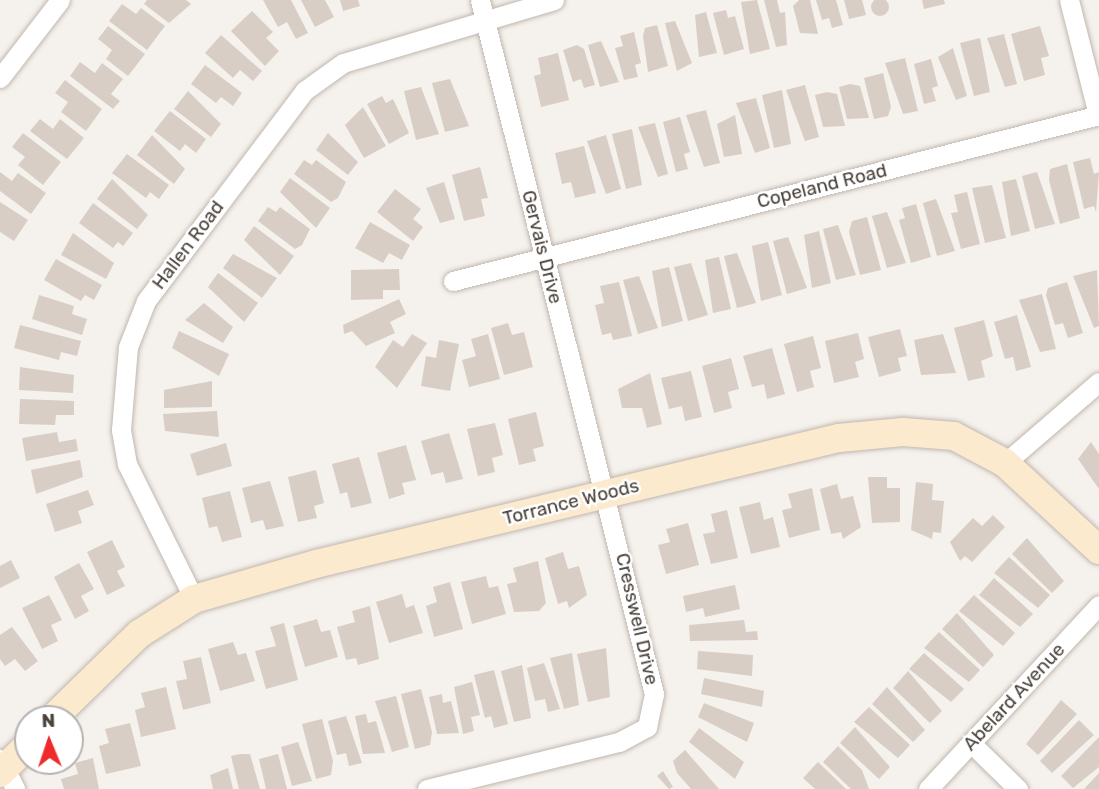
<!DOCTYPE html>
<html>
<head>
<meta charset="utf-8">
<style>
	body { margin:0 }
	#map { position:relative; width:1099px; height:789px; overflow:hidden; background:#f5f1ec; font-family:Rubik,sans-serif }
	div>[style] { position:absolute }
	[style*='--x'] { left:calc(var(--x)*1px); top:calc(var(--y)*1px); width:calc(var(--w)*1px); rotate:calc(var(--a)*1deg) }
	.building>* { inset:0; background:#d9cec5 }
	.round { border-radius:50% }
	.roads { filter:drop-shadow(0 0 2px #c0b7af) drop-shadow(0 0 2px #c0b7af) }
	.street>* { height:19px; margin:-9.5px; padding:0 9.5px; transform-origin:9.5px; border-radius:9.5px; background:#fff }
	.secondary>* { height:28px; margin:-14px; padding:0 14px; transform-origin:14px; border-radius:14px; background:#fceacf }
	span { translate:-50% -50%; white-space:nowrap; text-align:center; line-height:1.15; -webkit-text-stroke:5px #fff; paint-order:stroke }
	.street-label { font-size:19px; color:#49413a }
	.north { position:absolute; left:14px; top:705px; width:70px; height:70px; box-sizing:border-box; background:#fff; border:2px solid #b6b3b0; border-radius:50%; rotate:358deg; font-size:19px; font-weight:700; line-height:28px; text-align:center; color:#49413a }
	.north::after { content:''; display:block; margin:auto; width:24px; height:32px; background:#ee2a2a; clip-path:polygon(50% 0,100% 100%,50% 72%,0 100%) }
</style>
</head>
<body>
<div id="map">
	<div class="building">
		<i class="round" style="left:871px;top:-2px;width:18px;height:18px"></i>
		<i style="clip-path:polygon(147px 0,186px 0,191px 4px,169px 23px,144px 4px)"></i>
		<i style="clip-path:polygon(263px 0,291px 0,308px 33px,296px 39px,287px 22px,278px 27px)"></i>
		<i style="clip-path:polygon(301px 0,325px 0,334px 17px,315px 27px)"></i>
		<i style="clip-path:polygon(340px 0,358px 0,360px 6px,343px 11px)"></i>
		<i style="clip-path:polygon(757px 0,770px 49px,750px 54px,741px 2px)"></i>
		<i style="clip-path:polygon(764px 0,777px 0,780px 13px,785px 12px,787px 45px,776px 47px)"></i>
		<i style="clip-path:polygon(799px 0,810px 0,818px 34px,800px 33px,793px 6px)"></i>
		<i style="clip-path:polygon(816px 0,836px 0,843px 25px,832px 28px,829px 18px,822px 20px)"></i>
		<i style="clip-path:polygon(844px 0,862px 0,866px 15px,849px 19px)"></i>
		<i style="clip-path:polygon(922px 0,944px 0,945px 4px,924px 9px)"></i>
		<i style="clip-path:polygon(122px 4px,136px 14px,141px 8px,165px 26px,147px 50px,109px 21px)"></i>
		<i style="clip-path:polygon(726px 10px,728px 18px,735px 16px,744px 49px,724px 55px,713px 13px)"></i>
		<i style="clip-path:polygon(252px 11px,273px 32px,266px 38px,279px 51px,265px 66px,231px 31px)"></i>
		<i style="clip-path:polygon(706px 12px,717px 53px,699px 57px,695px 15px)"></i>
		<i style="clip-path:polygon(675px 21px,692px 63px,677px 71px,665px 23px)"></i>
		<i style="clip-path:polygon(657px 25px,668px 66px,648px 72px,643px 36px,645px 28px)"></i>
		<i style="clip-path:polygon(108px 26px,145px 54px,128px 76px,106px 59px,112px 50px,98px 39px)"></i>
		<i style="clip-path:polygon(1040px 26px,1049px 56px,1041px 58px,1045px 75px,1024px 81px,1011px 34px)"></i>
		<i style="clip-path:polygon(634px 32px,641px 63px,635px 65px,638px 77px,624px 80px,615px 48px,623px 46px,620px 36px)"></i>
		<i style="clip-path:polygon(1004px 34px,1017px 84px,1005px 87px,987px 38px)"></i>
		<i style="clip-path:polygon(221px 35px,262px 71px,253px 81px,240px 70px,233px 78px,205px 53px)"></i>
		<i style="clip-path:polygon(980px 38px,990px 92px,974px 96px,960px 43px)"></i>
		<i style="clip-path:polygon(601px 41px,619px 82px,600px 87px,588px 45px)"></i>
		<i style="clip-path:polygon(577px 45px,584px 49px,595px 85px,584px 88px,581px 79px,573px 82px,563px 50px)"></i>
		<i style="clip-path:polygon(953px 48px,967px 96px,956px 100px,938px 57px)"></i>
		<i style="clip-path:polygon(558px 53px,569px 100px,541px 107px,534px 76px,541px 74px,538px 58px)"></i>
		<i style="clip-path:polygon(905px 58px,918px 111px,903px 114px,885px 63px)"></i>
		<i style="clip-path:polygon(931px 59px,938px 86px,932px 88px,936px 101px,924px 104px,914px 64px)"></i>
		<i style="clip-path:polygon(80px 62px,95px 73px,102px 63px,123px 79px,111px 94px,120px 101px,113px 109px,70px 76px)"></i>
		<i style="clip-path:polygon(205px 65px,242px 93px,233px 106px,221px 97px,216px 103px,191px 84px)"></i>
		<i style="clip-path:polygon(883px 73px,891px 107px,888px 116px,874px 119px,864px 78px)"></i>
		<i style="clip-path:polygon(450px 79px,469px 126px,445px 132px,432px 83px)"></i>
		<i style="clip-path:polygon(65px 80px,102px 109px,86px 131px,61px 112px,68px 102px,55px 93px)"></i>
		<i style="clip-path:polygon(850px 84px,860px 86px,869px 118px,847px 119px,839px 87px)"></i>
		<i style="clip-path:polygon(805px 85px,819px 137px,805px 141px,786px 90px)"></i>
		<i style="clip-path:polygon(421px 87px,439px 134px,416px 140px,404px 91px)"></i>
		<i style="clip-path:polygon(782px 90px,791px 144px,774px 148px,762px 95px)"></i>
		<i style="clip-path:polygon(188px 91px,221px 124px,211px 137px,174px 109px)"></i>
		<i style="clip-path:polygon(827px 92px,837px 94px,845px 126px,823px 127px,815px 95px)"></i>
		<i style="clip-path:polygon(382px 96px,386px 103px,393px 99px,409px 133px,389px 144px,367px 104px)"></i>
		<i style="clip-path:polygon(756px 98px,770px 148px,755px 153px,736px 103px)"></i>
		<i style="clip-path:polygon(363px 107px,386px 146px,364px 158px,345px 125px)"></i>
		<i style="clip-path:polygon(706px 110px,720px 163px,704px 167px,686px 115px)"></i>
		<i style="clip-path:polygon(170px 111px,206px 139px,196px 153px,185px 144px,180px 151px,154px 131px)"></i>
		<i style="clip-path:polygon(735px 115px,742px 154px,724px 157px,717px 124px)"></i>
		<i style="clip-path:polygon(680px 117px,690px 152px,684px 154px,688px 169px,676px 172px,663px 122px)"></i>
		<i style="clip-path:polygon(40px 119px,53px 129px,60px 119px,84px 138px,67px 159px,30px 131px)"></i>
		<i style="clip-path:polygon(655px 123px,668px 174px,658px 177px,638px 127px)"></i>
		<i style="clip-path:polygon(632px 129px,642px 185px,626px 189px,612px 134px)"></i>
		<i style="clip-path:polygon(23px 133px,61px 162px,43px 185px,18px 165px,25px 157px,12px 147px)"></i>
		<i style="clip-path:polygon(328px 133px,358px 162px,348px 175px,316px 150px)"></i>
		<i style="clip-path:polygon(152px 135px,185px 169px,174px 184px,137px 155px)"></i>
		<i style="clip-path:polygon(606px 135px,621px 189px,606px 194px,587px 141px)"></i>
		<i style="clip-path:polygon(584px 146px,596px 193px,575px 198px,571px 182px,562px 184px,555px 153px)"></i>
		<i style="clip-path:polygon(127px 154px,169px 185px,159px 199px,150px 192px,146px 198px,112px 173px)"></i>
		<i style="clip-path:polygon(1090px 158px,1094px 174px,1099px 172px,1096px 212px,1094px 206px,1084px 209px,1073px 162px)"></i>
		<i style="clip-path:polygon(304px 160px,312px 165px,316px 160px,346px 182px,338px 198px,331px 202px,294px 174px)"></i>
		<i style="clip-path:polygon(1067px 164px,1080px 218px,1060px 224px,1049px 180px,1050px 169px)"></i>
		<i style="clip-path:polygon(480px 167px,488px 198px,481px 199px,485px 216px,464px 221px,452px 175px)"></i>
		<i style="clip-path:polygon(0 172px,12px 181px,18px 173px,46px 193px,31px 214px,0 191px)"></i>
		<i style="clip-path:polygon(1037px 172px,1055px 224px,1035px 229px,1022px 176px)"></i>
		<i style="clip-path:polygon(290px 178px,330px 208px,316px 228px,280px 192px)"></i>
		<i style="clip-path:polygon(112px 179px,148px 215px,137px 229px,97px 199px)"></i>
		<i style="clip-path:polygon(1016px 179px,1030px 231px,1011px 236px,1002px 182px)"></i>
		<i style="clip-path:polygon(444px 182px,455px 219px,440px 223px,426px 188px)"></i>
		<i style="clip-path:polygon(992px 185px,1006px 238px,985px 243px,972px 188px)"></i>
		<i style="clip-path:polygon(395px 189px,421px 209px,413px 219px,423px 227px,413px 241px,377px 212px)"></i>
		<i style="clip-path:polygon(967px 192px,980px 244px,961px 249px,951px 213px,958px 212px,954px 195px)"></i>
		<i style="clip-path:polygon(936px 199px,955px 251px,937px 256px,923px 203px)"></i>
		<i style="clip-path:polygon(0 202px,28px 220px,14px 241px,0 232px)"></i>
		<i style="clip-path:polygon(93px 203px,133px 233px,123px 246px,118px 242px,113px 248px,79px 223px)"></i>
		<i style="clip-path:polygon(916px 204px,931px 257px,911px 263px,899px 220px,905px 218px,902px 208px)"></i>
		<i style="clip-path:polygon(268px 207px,276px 212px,280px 207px,310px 229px,302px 245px,295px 249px,258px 221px)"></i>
		<i style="clip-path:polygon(887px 212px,906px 263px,887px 268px,872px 216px)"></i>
		<i style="clip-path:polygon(867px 217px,881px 270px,860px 275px,849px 232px,852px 221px)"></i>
		<i style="clip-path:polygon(370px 222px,410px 245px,402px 260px,389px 253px,383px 263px,355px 248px)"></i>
		<i style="clip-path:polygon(838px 225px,856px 275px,836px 280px,823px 229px)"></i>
		<i style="clip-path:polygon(254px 226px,294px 256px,280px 275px,244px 240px)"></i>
		<i style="clip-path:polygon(819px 231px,831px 283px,812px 288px,804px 235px)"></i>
		<i style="clip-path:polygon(73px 233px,114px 263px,106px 279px,61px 255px)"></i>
		<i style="clip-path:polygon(788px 237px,807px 288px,787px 294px,773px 241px)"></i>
		<i style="clip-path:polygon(768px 242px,782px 295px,761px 301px,752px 246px)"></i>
		<i style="clip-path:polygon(737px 253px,756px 303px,737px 308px,724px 256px)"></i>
		<i style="clip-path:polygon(233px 254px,277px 278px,262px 298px,223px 268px)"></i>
		<i style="clip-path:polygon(719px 257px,731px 309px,713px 313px,705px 260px)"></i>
		<i style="clip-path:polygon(56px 259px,102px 285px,94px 300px,85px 295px,81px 301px,44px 280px)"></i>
		<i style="clip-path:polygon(691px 263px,708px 315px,688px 321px,674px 267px)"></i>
		<i style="clip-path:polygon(669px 267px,683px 321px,662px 327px,652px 271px)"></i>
		<i style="clip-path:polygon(399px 269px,400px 290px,383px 290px,383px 299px,351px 300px,351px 270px)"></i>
		<i style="clip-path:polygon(1097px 270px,1099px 326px,1094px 328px,1073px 276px)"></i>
		<i style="clip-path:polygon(218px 273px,258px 303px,244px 322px,208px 287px)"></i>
		<i style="clip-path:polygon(639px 276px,658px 328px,638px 334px,623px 280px)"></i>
		<i style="clip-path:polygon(619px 282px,632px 336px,613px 340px,611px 333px,602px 335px,595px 305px,604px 303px,600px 286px)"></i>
		<i style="clip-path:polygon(1067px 282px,1083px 333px,1068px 338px,1063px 323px,1055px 325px,1046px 295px,1048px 288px)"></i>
		<i style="clip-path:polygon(1042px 294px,1056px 349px,1040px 352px,1019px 300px)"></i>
		<i style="clip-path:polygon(39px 295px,74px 306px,72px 314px,87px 319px,82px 335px,32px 319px)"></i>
		<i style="clip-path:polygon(399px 299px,406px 314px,390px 322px,395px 333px,366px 346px,352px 331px,344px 334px,343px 325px)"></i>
		<i style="clip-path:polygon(204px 303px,233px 327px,223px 343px,185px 320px)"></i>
		<i style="clip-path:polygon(1017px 315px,1031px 367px,1016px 371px,1013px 357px,1005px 359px,994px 322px)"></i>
		<i style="clip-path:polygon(984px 320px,993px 356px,981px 361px,985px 377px,968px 381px,954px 328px)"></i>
		<i style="clip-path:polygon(508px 323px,512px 335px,524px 332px,533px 367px,504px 375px,491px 328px)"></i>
		<i style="clip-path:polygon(20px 325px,81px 341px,77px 356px,61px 352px,59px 360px,14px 348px)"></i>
		<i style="clip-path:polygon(900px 329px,907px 356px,898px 358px,901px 371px,879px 377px,868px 337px)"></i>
		<i style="clip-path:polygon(179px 331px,229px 354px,219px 376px,172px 348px)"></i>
		<i style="clip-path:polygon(858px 333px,864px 359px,855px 362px,859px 377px,834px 383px,825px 341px)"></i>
		<i style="clip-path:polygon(412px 334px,427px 343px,397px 388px,375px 367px,393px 340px,403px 347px)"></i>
		<i style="clip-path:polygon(488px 334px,500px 379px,469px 387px,462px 360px,476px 356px,471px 339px)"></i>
		<i style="clip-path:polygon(943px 334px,956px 373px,921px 375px,914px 340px)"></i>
		<i style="clip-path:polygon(813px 336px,821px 368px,810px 371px,814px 387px,797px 392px,784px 344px)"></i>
		<i style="clip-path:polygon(439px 340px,459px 344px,450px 391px,421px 386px,426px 356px,436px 358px)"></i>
		<i style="clip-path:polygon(772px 348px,785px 394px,767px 399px,764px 384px,752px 387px,743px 356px)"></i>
		<i style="clip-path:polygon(731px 358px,739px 389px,728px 392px,732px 408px,714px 413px,702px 366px)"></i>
		<i style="clip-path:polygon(20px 367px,74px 375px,73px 393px,19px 390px)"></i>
		<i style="clip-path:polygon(691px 371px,702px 417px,685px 421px,682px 406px,669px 409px,661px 378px)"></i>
		<i style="clip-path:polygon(650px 373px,662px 424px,647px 428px,642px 408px,622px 408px,618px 389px)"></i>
		<i style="clip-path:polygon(212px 381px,212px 407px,164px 408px,164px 390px)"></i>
		<i style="clip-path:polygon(20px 399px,74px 401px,74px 415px,56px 415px,55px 425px,19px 424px)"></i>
		<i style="clip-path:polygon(217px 411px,219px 437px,165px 431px,163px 414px)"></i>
		<i style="clip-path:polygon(536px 412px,544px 446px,533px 449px,536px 461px,519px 465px,508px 419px)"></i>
		<i style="clip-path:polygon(495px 423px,503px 455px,492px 458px,495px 472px,478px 476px,467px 429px)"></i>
		<i style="clip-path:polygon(57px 432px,59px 442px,76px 439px,78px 451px,26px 461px,22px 438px)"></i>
		<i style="clip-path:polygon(449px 433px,463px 479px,446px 483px,443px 472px,431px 475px,421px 441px)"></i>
		<i style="clip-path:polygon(1091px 442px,1099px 454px,1099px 489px,1078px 459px)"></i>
		<i style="clip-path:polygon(226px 443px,232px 466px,197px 476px,190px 454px)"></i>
		<i style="clip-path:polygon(406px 445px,416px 480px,402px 483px,405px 494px,389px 499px,377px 453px)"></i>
		<i style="clip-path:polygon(359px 457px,372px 503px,351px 508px,347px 492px,340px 494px,332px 464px)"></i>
		<i style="clip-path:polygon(80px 460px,83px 477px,36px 494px,31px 470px)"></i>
		<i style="clip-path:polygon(316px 470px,324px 503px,314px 506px,317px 518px,298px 522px,288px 477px)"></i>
		<i style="clip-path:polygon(868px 477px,887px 477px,887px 488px,900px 488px,900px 522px,872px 523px)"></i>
		<i style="clip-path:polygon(270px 481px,284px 526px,266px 530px,263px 520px,251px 523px,242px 488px)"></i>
		<i style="clip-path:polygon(916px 482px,933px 484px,932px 500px,944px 501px,941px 533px,933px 532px,932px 539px,911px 530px)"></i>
		<i style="clip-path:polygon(837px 484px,841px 499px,853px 496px,861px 527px,843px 539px,841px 532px,831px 534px,820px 489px)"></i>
		<i style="clip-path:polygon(812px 488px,820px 530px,789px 538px,782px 510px,792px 508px,788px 494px)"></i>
		<i style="clip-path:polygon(88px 490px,94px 505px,78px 511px,82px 523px,55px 532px,46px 504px)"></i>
		<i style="clip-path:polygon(230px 491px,242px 537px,222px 542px,217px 526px,209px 528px,202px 498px)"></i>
		<i style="clip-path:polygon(760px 502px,764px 520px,773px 517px,780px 547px,751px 554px,739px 507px)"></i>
		<i style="clip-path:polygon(727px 510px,738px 558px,711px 564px,703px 534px,715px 532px,711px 514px)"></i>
		<i style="clip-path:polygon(993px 515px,1005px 527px,972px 562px,965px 556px,960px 561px,950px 542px,973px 518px,982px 526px)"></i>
		<i style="clip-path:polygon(688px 523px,699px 565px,666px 574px,658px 545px,670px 542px,666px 529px)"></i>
		<i style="clip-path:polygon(1027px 538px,1064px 581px,1052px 593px,1012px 554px)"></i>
		<i style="clip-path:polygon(112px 540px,125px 567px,117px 571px,125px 586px,107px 595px,87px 552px)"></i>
		<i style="clip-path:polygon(563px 552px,568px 569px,579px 566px,587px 595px,569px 608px,567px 601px,558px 604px,545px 558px)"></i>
		<i style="clip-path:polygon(1009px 557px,1050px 595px,1038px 608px,994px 573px)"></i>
		<i style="clip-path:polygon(11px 560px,20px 578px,0 588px,0 566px)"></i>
		<i style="clip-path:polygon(538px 561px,546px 603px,539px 611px,514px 612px,507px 584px,517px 582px,513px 568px)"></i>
		<i style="clip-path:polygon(79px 563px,94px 589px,81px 596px,89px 611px,75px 619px,54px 577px)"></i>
		<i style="clip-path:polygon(486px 576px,489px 588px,498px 586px,506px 614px,472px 624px,461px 582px)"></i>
		<i style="clip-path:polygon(994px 578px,1033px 614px,1020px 627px,979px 595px)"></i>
		<i style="clip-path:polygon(450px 582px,463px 629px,434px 637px,426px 606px,437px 602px,433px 587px)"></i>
		<i style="clip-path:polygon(735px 585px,740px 609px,705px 617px,703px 608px,686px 612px,683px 596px)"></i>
		<i style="clip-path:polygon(402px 594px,406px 608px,414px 605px,423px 633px,389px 643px,376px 602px)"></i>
		<i style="clip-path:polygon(49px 595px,62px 620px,51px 625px,58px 641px,42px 649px,22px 608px)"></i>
		<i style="clip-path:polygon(974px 595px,1015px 633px,1003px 646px,959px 611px)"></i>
		<i style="clip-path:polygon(370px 606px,379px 659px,358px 665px,356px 658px,346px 660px,337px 627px,355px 622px,352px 611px)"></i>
		<i style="clip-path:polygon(957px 613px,994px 655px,983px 667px,942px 629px)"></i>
		<i style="clip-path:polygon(317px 619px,321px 632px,330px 630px,338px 657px,305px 667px,293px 626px)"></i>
		<i style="clip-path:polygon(744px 620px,746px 632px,757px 631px,758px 640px,690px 641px,689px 625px)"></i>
		<i style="clip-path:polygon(284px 623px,298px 680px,266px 689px,255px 651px,276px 646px,270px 627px)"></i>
		<i style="clip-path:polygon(12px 627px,38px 661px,25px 671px,15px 659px,5px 666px,0 659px,0 635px)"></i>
		<i style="clip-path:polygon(939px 632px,980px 670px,969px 682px,924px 648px)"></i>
		<i style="clip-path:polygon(233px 642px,238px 655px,246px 653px,255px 681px,220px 691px,208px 649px)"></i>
		<i style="clip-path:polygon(606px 648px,610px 697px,588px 702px,577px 654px)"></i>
		<i style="clip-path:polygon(698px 651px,753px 655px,752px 676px,697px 669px)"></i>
		<i style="clip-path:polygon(572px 653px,579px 705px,564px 709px,550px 658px)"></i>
		<i style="clip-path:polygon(924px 653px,964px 689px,951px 702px,909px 669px)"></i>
		<i style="clip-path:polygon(201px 657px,211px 703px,183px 710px,176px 681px,187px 679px,183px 661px)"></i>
		<i style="clip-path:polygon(544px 663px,560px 709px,548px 712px,545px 699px,535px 701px,527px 668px)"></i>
		<i style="clip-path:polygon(522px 665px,531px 718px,514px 722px,501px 671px)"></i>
		<i style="clip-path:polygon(494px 670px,508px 724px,494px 728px,491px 716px,485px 718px,474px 675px)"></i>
		<i style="clip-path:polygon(908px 671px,942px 711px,930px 723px,893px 688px)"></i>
		<i style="clip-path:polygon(704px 678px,764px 691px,762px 707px,701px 694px)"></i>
		<i style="clip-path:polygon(472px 682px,480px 715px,471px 717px,474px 731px,463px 734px,454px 687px)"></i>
		<i style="clip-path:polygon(166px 687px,176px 729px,141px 737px,135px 710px,145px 707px,141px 693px)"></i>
		<i style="clip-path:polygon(887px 687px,925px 730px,913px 742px,872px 704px)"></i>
		<i style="clip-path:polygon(421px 689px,432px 732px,430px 745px,415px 749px,401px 694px)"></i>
		<i style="clip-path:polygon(442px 694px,443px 703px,451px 701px,459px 733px,437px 734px,429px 697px)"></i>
		<i style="clip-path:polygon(396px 696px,409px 747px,392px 752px,375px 701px)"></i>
		<i style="clip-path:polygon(1061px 700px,1077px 714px,1038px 755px,1026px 744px)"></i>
		<i style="clip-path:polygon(704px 703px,754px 723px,747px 742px,698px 717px)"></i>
		<i style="clip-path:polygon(869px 707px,910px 745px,898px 758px,854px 722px)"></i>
		<i style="clip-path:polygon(366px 714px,368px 723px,376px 721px,385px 753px,363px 754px,355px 716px)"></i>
		<i style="clip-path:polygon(346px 716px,362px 763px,349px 766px,346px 753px,337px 755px,328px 721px)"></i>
		<i style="clip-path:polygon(322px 719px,333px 761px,331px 775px,316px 779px,302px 724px)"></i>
		<i style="clip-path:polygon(1079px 720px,1094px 735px,1052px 773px,1040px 761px)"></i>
		<i style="clip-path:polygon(130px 723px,141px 766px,106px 774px,99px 746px,109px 743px,105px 729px)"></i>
		<i style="clip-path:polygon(855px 727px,890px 767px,879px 779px,840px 743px)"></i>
		<i style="clip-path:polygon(699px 728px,744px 762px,735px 779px,689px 742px)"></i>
		<i style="clip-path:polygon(1099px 737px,1099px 767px,1073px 788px,1061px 776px)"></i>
		<i style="clip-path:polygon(298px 742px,312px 781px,292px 786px,281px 747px)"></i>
		<i style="clip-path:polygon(838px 746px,862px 770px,869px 789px,851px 789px,823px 762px)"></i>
		<i style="clip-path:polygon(685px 750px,719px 789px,691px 789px,677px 773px,673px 761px)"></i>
		<i style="clip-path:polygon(240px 754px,250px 754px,260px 789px,239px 789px,231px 756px)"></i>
		<i style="clip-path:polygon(278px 754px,287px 789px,266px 789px,259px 759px)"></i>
		<i style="clip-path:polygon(93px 758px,99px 789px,64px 789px,61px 779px,78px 774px,75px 763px)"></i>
		<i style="clip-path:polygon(818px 762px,846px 789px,815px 789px,803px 778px)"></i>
		<i style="clip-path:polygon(228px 768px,233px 789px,213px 789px,210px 775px)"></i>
		<i style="clip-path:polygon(663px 771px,673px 787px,669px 789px,657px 776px)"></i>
		<i style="clip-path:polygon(1099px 773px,1099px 789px,1084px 789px)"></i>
	</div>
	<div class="roads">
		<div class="street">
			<i style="--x:1069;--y:0;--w:119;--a:75.8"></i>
			<i style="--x:0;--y:78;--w:98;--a:-52.4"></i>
			<i style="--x:453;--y:281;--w:667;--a:-14.41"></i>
			<i style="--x:1005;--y:463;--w:124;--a:-40.8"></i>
			<i style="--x:194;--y:599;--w:151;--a:-116.4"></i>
			<i style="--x:127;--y:464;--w:35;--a:-100"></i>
			<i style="--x:121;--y:430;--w:83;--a:-85.2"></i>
			<i style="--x:128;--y:347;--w:49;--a:-68.6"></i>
			<i style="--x:146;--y:301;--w:263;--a:-53"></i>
			<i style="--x:304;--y:91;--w:48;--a:-35.7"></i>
			<i style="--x:343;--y:63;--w:220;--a:-16.6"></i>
			<i style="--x:971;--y:743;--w:66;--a:44.4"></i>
			<i style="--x:0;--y:759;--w:34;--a:63"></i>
			<i style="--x:427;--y:789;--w:198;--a:-13.8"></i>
			<i style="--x:619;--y:742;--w:32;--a:-28"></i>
			<i style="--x:647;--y:727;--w:34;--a:-78"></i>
			<i style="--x:654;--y:694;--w:715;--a:-104.08"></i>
			<i style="--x:928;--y:789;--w:251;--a:-47.1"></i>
		</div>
		<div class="secondary">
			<i style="--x:52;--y:719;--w:122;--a:-44.3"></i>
			<i style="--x:139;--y:634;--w:65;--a:-32.5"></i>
			<i style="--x:194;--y:599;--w:127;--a:-16"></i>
			<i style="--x:316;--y:564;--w:538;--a:-13.55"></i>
			<i style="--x:839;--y:438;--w:64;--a:-5.4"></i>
			<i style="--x:903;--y:432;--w:51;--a:4.5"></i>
			<i style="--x:954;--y:436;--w:58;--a:27.9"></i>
			<i style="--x:1005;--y:463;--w:128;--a:42.8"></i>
			<i style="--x:0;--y:773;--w:40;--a:-45"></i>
		</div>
	</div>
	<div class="street-label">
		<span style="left:822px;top:186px;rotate:-14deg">Copeland Road</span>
		<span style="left:188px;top:245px;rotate:-53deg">Hallen Road</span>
		<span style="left:542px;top:247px;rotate:76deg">Gervais Drive</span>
		<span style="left:571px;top:502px;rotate:-14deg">Torrance Woods</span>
		<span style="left:637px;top:619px;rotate:77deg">Cresswell Drive</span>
		<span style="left:1014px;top:697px;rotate:-47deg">Abelard Avenue</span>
	</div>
	<div class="north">N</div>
</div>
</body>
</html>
